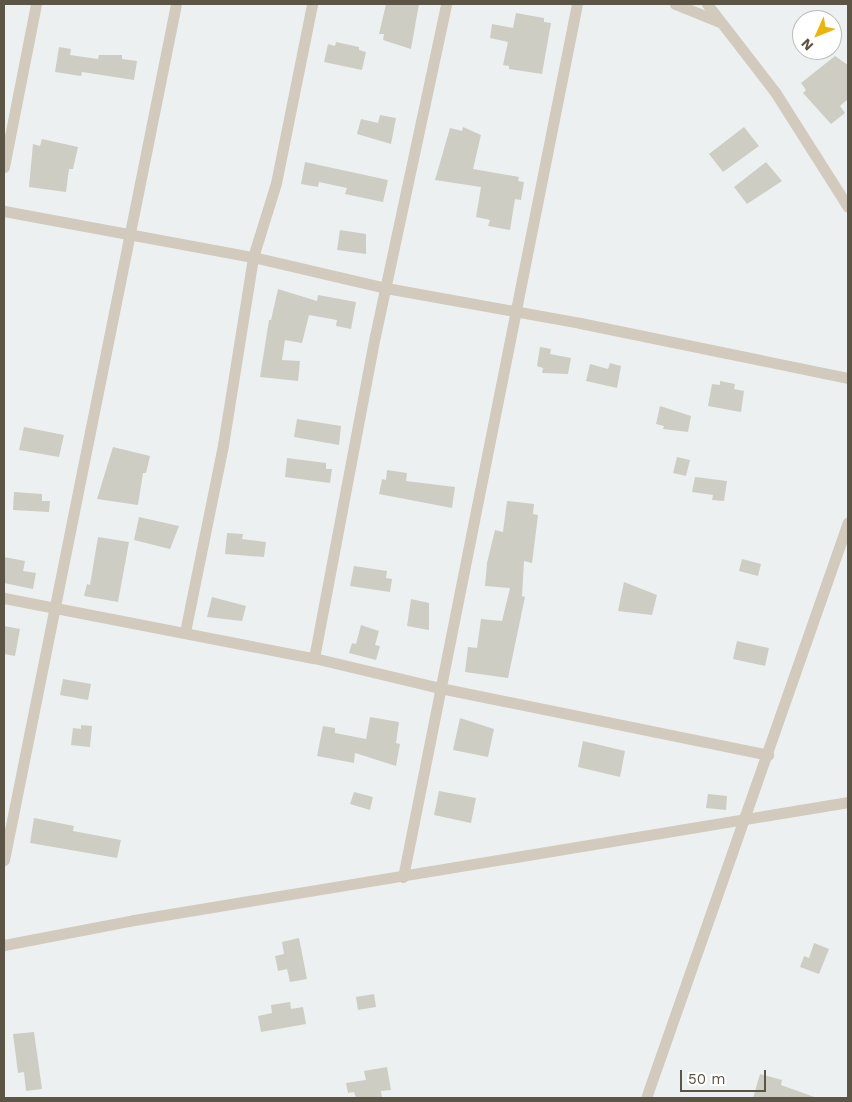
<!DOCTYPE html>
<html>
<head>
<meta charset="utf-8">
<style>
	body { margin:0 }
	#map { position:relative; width:852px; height:1102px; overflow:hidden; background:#edf0f0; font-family:"Work Sans",sans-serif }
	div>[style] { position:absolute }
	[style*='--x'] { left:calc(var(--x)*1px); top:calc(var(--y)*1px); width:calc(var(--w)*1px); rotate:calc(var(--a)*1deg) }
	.building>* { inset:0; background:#cecdc4 }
	.street>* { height:11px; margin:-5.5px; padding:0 5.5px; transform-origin:5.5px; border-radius:5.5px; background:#d1cabd }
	span { translate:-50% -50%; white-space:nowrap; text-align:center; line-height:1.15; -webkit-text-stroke:5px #fff; paint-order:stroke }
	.frame { position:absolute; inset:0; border:5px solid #5c5444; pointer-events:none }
	.north { position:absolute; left:792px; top:10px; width:50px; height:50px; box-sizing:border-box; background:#fff; border:1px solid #bebbb4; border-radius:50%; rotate:226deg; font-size:14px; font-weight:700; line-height:20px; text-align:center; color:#5c5444 }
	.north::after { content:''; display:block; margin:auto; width:18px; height:22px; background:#ebb60c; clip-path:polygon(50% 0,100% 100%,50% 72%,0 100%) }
	.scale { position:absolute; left:680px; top:1070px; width:86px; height:22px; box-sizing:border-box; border:2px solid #5c5444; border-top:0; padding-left:6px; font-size:15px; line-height:18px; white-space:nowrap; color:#5c5444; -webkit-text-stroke:4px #fff; paint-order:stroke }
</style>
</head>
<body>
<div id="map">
	<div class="building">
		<i style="clip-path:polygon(386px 4px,419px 4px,411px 49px,383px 40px,384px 34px,379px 34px)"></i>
		<i style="clip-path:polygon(516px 13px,544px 18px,544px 22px,551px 23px,542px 74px,509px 69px,509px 66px,503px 65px,508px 42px,490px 38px,492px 24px,513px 28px)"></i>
		<i style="clip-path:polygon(336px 42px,359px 47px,359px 50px,366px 52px,362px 70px,324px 62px,328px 44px,335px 46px)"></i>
		<i style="clip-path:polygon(59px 47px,71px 49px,70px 55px,98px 59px,99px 55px,122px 55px,122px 59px,137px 61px,134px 80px,82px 72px,81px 76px,55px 72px)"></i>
		<i style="clip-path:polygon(835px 56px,848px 65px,848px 99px,840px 106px,845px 113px,831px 124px,803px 93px,806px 90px,801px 83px)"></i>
		<i style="clip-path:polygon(380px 115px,396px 118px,391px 144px,357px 134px,361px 119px,378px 123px)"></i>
		<i style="clip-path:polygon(463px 127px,481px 135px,473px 169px,519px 177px,518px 181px,524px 182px,521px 200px,515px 199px,510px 230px,488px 226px,490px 220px,476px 217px,481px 187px,435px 180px,450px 128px,462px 131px)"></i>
		<i style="clip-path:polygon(744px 127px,759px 146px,723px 172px,709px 154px)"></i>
		<i style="clip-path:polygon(42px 139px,78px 147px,73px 169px,69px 169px,66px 192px,29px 187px,33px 144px,40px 146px)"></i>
		<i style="clip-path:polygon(305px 162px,388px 180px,383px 202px,345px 194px,347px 188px,319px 182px,318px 187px,301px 184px)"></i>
		<i style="clip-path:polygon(766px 162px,782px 181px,747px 204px,734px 187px)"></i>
		<i style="clip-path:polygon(340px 230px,366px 234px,366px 254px,337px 250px)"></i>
		<i style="clip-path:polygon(278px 289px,317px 301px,318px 295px,356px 302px,351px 329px,336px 326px,337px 320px,309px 315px,302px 343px,285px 340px,282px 360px,300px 361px,298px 381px,260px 377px,269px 320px,271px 320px)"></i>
		<i style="clip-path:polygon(540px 347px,551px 349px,550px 354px,571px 358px,568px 374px,542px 373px,543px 368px,537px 366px)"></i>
		<i style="clip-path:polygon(610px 363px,621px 366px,617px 388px,586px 381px,590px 364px,608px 369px)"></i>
		<i style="clip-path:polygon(720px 381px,735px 384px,734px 389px,744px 391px,741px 412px,708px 406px,712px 384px,720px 385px)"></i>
		<i style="clip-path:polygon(660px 406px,691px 416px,688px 432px,663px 429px,664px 426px,656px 424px)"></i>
		<i style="clip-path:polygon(297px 419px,341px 426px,339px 445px,294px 437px)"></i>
		<i style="clip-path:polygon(24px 427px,64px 435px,59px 457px,19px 450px)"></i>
		<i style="clip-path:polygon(113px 447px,150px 456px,146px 473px,143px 473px,138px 505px,97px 499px)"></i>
		<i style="clip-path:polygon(677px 457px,690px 460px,686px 476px,673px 473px)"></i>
		<i style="clip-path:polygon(287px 458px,326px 463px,326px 469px,332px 469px,330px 483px,285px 477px)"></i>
		<i style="clip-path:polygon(387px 470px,407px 473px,406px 481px,455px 487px,452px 508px,379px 494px,382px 479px,386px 480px)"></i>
		<i style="clip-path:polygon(695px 477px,727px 481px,724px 501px,712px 500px,713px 495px,692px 492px)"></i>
		<i style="clip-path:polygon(14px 492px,42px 494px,42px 501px,50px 501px,49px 512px,13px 510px)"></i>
		<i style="clip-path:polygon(507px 501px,534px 504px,533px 514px,538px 515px,532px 563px,524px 561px,522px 596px,525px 597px,508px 678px,465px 672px,468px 647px,477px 648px,481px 619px,502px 621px,510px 588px,485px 586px,487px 563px,495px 530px,503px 532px)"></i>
		<i style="clip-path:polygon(139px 517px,179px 526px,170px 549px,134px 540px)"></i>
		<i style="clip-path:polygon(227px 533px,243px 534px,242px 539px,266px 542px,264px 557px,225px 554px)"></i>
		<i style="clip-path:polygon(98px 537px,129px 542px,118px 602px,84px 596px,87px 584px,90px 585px)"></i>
		<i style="clip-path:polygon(4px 557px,25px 561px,23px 571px,36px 573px,33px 589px,4px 583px)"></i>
		<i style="clip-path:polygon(742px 559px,761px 564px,758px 576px,739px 571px)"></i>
		<i style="clip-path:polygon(354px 566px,387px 571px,386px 578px,392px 579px,390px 592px,350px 586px)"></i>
		<i style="clip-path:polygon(624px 582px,657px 595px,652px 615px,618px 611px)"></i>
		<i style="clip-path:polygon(212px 597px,246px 606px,242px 621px,207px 617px)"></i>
		<i style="clip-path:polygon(411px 599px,429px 603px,429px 630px,407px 626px)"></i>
		<i style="clip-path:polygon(361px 625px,379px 631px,375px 645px,380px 646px,376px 660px,349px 653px,352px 643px,356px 644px)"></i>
		<i style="clip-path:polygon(4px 626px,20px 629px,15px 656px,4px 654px)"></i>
		<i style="clip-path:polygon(737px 641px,769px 648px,765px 666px,733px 659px)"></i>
		<i style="clip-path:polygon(63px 679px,91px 684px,88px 700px,60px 695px)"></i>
		<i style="clip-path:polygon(370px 717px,399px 722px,396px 743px,400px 744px,396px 766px,355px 753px,354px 763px,317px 756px,323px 726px,335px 728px,335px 733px,366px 739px)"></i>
		<i style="clip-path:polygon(460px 718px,494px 729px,488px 757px,453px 750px)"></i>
		<i style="clip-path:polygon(81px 725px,92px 726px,90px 747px,71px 745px,73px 728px,81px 729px)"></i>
		<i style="clip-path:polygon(583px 741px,625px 751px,620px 777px,578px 767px)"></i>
		<i style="clip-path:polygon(439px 791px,476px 798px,471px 823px,434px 815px)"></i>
		<i style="clip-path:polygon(354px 792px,373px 797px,370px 810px,350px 804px)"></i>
		<i style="clip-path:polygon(708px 794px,727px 796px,726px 810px,706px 808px)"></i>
		<i style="clip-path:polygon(34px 818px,74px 826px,73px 831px,121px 840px,117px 858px,30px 843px)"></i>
		<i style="clip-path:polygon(299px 938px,307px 979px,290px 982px,287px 969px,278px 971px,275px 956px,284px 954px,282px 942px)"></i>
		<i style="clip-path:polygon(814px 943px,829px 949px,819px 974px,800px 967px,804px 956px,809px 958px)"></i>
		<i style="clip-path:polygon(374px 994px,376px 1007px,358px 1010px,356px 997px)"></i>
		<i style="clip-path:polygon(290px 1002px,291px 1009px,303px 1007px,306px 1024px,261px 1032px,258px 1016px,272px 1013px,271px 1005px)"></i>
		<i style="clip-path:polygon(34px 1032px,42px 1089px,26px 1091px,24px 1072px,18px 1073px,13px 1034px)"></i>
		<i style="clip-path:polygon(387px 1067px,391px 1090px,381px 1091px,382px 1098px,356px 1098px,354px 1092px,348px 1093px,346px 1083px,366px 1080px,364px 1071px)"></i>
		<i style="clip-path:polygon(760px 1074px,782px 1080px,781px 1085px,817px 1098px,753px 1098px)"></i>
	</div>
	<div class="street">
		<i style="--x:675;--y:4;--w:48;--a:21.8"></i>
		<i style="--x:707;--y:4;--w:111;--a:52.3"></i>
		<i style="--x:775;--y:92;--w:136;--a:57.6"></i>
		<i style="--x:4;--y:167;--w:166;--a:-78.9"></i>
		<i style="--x:4;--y:211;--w:253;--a:10.5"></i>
		<i style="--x:253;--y:257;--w:137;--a:13.1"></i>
		<i style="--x:386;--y:288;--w:197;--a:10.2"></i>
		<i style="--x:580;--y:323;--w:274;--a:11.6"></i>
		<i style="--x:4;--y:598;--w:316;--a:11"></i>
		<i style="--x:314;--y:658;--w:130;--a:13.4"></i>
		<i style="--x:440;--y:688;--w:335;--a:11.5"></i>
		<i style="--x:185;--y:632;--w:191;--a:-78.5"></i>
		<i style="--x:223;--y:445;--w:190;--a:-80.9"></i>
		<i style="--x:253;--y:257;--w:77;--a:-72.7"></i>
		<i style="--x:276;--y:183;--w:183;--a:-78.6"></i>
		<i style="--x:314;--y:658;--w:328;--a:-79.3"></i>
		<i style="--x:375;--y:336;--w:340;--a:-77.9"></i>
		<i style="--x:4;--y:860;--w:873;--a:-78.64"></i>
		<i style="--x:403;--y:877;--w:890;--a:-78.73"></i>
		<i style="--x:4;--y:945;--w:132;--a:-10.9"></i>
		<i style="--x:134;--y:920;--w:724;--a:-9.38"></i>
		<i style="--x:646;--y:1098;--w:610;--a:-70.67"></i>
	</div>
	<div class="frame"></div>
	<div class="north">N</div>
	<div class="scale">50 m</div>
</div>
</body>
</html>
